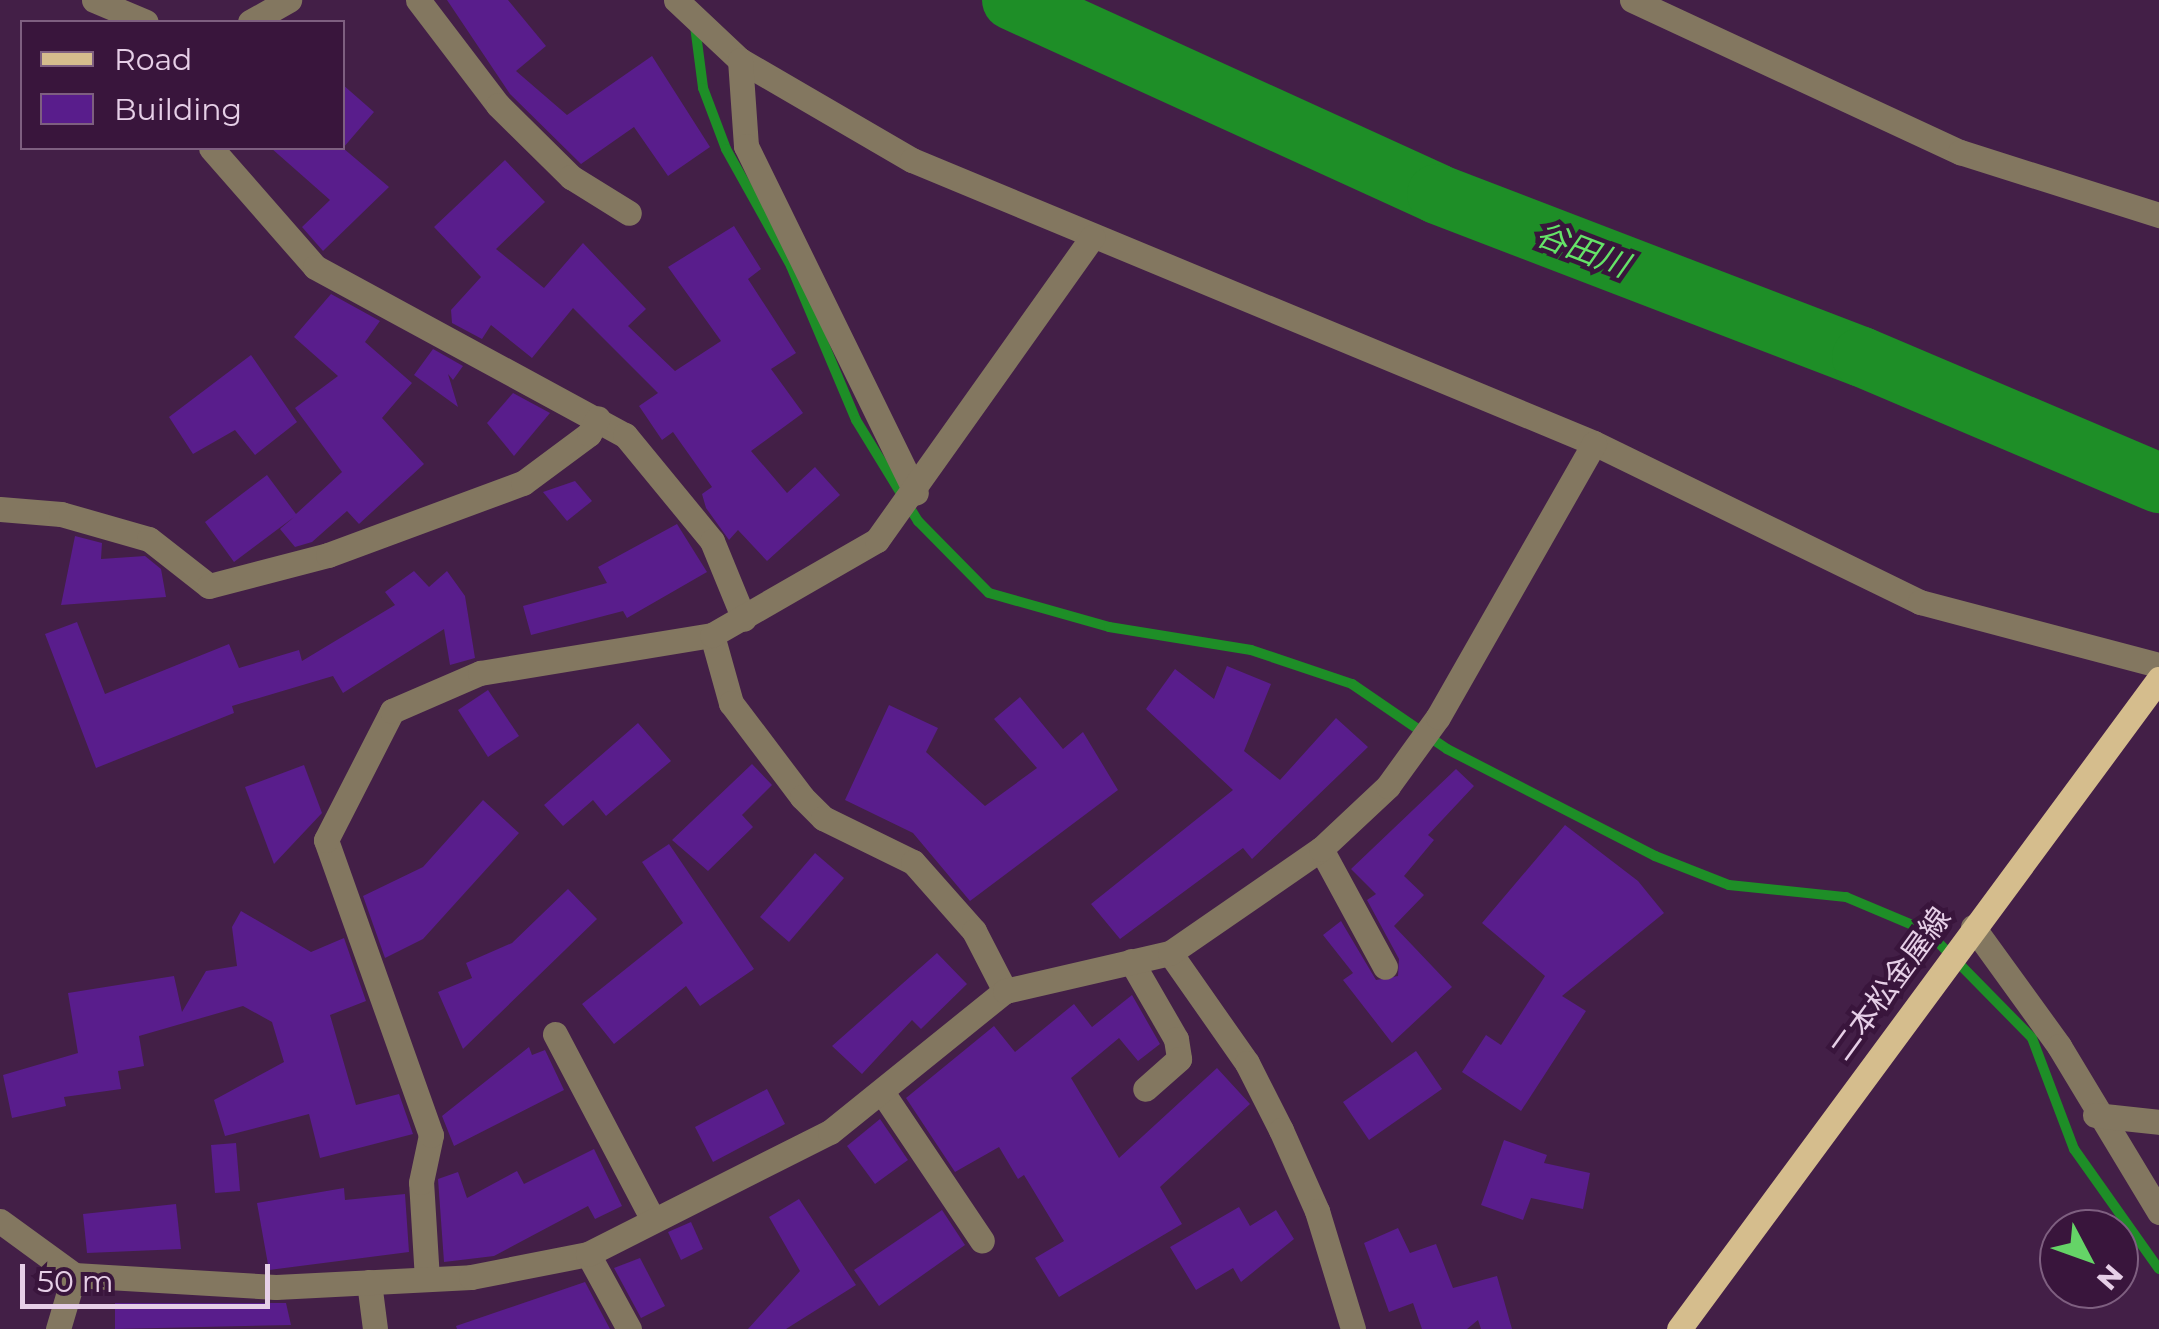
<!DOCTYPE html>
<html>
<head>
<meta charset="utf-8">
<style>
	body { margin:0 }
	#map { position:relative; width:2159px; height:1329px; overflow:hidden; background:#431f47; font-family:Montserrat,"Noto Sans JP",sans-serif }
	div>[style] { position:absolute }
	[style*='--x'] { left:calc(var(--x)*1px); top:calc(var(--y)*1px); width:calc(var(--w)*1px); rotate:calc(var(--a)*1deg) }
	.stream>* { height:10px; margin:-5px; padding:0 5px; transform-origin:5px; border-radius:5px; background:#1e8e27 }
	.river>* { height:60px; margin:-30px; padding:0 30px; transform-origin:30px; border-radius:30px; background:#1e8e27 }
	.building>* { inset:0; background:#591d8c }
	.minor>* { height:25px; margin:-12.5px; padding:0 12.5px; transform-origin:12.5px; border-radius:12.5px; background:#837760 }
	.major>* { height:25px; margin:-12.5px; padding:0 12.5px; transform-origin:12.5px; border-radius:12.5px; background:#d5bd8d }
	span { translate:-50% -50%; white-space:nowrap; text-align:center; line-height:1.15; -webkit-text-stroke:9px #39153c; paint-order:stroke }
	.street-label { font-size:30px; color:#e6cfe7 }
	.water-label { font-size:32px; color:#65e368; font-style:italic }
	.legend { position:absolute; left:20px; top:20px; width:325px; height:130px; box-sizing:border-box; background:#39153c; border:2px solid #7e5f80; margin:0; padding:12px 18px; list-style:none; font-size:30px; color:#e6cfe7 }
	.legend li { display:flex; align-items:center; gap:20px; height:50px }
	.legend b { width:50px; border:2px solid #7e5f80 }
	.north { position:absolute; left:2039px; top:1209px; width:100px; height:100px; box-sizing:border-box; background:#39153c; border:2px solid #7e5f80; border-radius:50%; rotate:131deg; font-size:28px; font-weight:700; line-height:40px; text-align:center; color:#e6cfe7 }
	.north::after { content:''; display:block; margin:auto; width:35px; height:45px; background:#65d467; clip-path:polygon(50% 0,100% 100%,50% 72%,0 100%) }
	.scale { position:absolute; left:20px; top:1264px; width:250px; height:45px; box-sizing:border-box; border:5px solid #e6cfe7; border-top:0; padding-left:12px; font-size:30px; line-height:35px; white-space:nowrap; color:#e6cfe7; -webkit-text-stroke:8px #39153c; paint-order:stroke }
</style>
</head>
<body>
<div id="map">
	<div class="stream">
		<i style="--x:695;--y:26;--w:63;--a:82.6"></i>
		<i style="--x:703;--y:88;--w:65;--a:69.3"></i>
		<i style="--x:726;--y:149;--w:134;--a:60.9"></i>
		<i style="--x:791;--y:266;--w:167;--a:67.1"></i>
		<i style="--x:856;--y:420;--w:119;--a:58.5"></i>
		<i style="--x:918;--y:521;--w:101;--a:45.4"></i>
		<i style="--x:989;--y:593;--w:125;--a:15.8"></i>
		<i style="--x:1109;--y:627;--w:144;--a:9.2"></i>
		<i style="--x:1251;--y:650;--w:107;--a:18.6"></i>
		<i style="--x:1352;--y:684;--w:115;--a:34.4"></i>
		<i style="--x:1447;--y:749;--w:234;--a:27.2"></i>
		<i style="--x:1655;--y:856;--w:79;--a:21.4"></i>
		<i style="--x:1729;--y:885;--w:118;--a:5.9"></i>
		<i style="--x:1846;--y:897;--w:88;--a:22.8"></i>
		<i style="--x:1927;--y:931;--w:150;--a:45.5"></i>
		<i style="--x:2032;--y:1038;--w:119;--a:69.3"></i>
		<i style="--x:2074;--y:1149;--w:147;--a:54.7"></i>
	</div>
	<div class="river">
		<i style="--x:1012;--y:0;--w:467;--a:24.5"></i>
		<i style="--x:1437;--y:194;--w:455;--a:21"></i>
		<i style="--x:1862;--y:357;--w:323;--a:23"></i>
	</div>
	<div class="building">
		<i style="clip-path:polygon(447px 0,508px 0,546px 46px,516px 71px,567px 115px,652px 56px,710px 147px,668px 176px,634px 127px,581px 164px,510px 94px)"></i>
		<i style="clip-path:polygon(342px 84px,374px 112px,343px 148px,389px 187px,323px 251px,302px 227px,330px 200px,271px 148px,342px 148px)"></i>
		<i style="clip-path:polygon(505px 160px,545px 202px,496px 249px,544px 288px,583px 243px,646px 309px,628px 326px,675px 371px,721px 341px,668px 267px,734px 226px,761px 269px,748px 279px,796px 353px,771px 369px,803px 413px,751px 451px,787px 493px,815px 467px,840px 495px,767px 561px,738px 530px,729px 540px,706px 508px,702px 494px,712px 487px,673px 432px,662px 440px,639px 406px,658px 393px,573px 308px,532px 358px,491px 325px,482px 339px,452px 323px,451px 310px,481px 277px,434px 227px)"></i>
		<i style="clip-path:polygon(331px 294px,380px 321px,365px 342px,412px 383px,382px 418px,424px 464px,359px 524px,347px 511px,312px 542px,295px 547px,280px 529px,294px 517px,234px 562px,205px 522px,267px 475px,296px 514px,342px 472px,295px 408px,338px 376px,294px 337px)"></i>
		<i style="clip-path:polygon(433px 349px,463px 366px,453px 380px,448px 374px,458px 407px,414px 375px)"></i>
		<i style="clip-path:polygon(251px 355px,297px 422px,255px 455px,235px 430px,193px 454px,169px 417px)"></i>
		<i style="clip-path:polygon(513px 393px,550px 413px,514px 456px,487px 423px)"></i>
		<i style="clip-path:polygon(575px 481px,592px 501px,567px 521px,543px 492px)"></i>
		<i style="clip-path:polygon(677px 524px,707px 572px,627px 618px,623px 611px,531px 635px,523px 606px,607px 583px,598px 567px)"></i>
		<i style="clip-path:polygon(75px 536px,102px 543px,101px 559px,145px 556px,161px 569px,166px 597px,61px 605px)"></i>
		<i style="clip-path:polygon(414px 571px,429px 587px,447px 571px,465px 596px,475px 658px,450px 665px,444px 629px,343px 693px,333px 676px,232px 706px,234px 713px,96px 768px,45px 634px,77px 622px,105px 694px,229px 644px,239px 668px,299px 650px,302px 661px,395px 605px,385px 592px)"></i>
		<i style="clip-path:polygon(1227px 666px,1271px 684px,1244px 751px,1280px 780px,1336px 718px,1368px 747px,1252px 859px,1243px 848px,1120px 939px,1091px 904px,1233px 790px,1146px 709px,1175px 669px,1214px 699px)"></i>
		<i style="clip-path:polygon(488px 690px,519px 736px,488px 757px,458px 710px)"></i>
		<i style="clip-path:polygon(1020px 697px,1063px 749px,1083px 732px,1118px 790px,970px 901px,913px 833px,845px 800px,889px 705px,938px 728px,926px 752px,985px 806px,1037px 768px,994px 719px)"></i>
		<i style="clip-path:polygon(638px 723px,671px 761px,606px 816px,593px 800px,563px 826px,544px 805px)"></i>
		<i style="clip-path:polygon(752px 764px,772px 785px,742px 815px,753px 827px,708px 871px,672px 840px)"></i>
		<i style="clip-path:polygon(304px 765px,322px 813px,274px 864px,245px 787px)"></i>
		<i style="clip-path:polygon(1456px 769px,1474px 786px,1428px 835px,1434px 840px,1404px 876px,1424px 895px,1394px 926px,1452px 987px,1392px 1043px,1343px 980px,1353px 973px,1323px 935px,1341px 921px,1376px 980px,1398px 976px,1399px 959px,1367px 900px,1376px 894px,1351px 869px)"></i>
		<i style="clip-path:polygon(483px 800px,519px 833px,423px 939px,385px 958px,363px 896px,423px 867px)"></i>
		<i style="clip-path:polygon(1565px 825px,1638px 881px,1664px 913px,1562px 996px,1586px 1011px,1521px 1111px,1462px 1072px,1486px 1035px,1501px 1045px,1545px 976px,1482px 923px)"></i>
		<i style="clip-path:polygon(669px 844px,754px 969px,700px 1006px,686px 986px,614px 1044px,582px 1004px,683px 923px,642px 862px)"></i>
		<i style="clip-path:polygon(815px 853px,844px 878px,789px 942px,760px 917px)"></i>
		<i style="clip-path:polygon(568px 889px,597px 919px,463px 1049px,438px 992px,472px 978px,466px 963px,512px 943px)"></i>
		<i style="clip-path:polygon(241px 911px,311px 952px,344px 938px,366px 1001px,330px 1015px,356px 1105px,399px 1094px,413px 1134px,320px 1158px,309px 1114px,225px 1136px,214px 1100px,284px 1062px,272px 1022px,243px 1006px,139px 1036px,144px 1066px,118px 1071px,121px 1089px,64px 1097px,66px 1106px,12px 1118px,3px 1075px,78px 1053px,68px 993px,174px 976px,182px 1012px,206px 971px,237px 966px,232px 927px)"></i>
		<i style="clip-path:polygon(937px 953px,967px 984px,921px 1029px,912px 1020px,862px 1074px,832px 1046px)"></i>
		<i style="clip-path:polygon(1132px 995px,1160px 1044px,1138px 1061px,1119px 1038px,1071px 1078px,1119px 1158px,1217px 1068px,1250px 1104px,1160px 1187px,1182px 1224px,1059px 1297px,1035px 1258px,1064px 1241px,1024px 1175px,1018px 1179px,999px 1147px,955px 1172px,906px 1098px,994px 1026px,1015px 1052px,1074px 1004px,1092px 1027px)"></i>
		<i style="clip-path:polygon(529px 1047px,532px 1055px,545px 1050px,564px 1090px,454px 1146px,442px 1116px)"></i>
		<i style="clip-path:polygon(1416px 1051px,1442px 1089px,1369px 1140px,1343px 1102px)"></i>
		<i style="clip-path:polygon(767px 1089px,785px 1124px,713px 1162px,695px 1127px)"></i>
		<i style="clip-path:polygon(880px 1119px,908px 1160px,875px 1184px,847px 1146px)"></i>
		<i style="clip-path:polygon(1504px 1140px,1547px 1155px,1544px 1163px,1590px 1173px,1583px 1209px,1531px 1198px,1523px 1220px,1481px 1205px)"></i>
		<i style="clip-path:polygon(236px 1143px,240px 1191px,215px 1193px,211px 1145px)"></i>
		<i style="clip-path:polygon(594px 1149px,622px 1206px,595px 1219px,588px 1206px,494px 1256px,444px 1262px,438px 1179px,458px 1172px,467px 1198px,517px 1171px,524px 1184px)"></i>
		<i style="clip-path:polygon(344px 1188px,345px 1200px,405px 1194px,409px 1252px,269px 1270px,257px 1203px)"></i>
		<i style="clip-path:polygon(799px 1199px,856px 1285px,786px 1329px,748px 1329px,800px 1271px,769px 1217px)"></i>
		<i style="clip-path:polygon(176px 1204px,181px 1249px,87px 1253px,83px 1214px)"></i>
		<i style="clip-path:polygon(1239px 1207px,1250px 1226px,1276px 1210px,1294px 1239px,1241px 1282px,1233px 1268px,1196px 1290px,1170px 1247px)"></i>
		<i style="clip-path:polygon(942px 1210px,965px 1245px,879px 1306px,854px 1270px)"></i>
		<i style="clip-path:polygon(691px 1222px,703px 1249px,681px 1260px,668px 1232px)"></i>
		<i style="clip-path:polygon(1398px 1228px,1410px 1253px,1436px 1244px,1453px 1288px,1497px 1276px,1512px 1329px,1481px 1329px,1478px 1320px,1467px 1329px,1422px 1329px,1413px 1303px,1389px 1312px,1364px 1243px)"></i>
		<i style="clip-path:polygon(640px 1258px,665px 1306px,641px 1318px,614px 1268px)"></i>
		<i style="clip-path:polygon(585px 1282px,610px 1329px,457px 1329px,456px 1326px)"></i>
		<i style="clip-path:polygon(115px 1303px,286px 1303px,291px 1325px,115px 1329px)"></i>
	</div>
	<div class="minor">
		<i style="--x:94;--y:0;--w:56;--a:22.9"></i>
		<i style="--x:418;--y:0;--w:132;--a:52.7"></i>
		<i style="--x:498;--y:105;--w:103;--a:44.6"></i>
		<i style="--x:571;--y:177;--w:68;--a:31.8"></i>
		<i style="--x:676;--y:0;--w:88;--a:43.2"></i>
		<i style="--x:740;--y:60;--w:199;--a:30.2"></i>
		<i style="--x:912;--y:160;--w:738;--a:22.54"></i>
		<i style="--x:1594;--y:443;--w:363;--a:26"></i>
		<i style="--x:1920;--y:602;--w:247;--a:14.8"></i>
		<i style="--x:1632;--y:0;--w:362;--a:24.9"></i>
		<i style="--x:1960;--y:152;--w:209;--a:17.6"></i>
		<i style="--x:250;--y:22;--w:45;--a:-29.4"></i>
		<i style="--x:740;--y:60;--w:86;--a:86"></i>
		<i style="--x:746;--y:146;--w:386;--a:63.9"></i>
		<i style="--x:211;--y:148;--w:158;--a:48.8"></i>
		<i style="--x:315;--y:267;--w:353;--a:28.5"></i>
		<i style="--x:625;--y:435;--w:137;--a:50.6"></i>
		<i style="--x:712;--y:541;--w:84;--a:67.7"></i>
		<i style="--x:0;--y:509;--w:61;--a:4.7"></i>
		<i style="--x:61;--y:514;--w:91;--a:15.9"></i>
		<i style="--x:149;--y:539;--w:76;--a:38.1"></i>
		<i style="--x:209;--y:586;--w:123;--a:-14.6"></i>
		<i style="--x:328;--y:555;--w:208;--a:-20.3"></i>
		<i style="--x:523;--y:483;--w:82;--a:-36.6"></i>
		<i style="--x:589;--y:434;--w:18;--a:-61"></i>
		<i style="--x:712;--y:635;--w:71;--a:74.4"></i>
		<i style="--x:731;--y:703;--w:118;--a:52.9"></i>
		<i style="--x:802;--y:797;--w:30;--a:45"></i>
		<i style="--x:823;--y:818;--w:100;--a:26.1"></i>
		<i style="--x:913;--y:862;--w:92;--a:48.5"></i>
		<i style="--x:974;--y:931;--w:68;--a:62.7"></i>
		<i style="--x:1321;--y:849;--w:134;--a:61.5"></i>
		<i style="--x:1973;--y:927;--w:147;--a:54.1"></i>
		<i style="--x:2059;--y:1046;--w:194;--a:58.9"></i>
		<i style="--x:1170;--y:953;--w:134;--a:55"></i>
		<i style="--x:1247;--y:1063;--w:75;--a:63.1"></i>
		<i style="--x:1281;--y:1130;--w:89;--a:66"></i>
		<i style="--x:1317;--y:1211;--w:123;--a:73"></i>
		<i style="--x:1131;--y:961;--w:90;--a:60"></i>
		<i style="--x:1176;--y:1039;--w:20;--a:81"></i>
		<i style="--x:1179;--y:1059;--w:45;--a:138.6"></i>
		<i style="--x:555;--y:1034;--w:210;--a:62.2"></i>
		<i style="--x:882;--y:1092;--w:179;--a:56.1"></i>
		<i style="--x:2095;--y:1115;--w:64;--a:6.2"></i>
		<i style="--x:0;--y:1221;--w:92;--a:36.1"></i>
		<i style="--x:427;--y:1279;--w:97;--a:-93.5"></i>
		<i style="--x:421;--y:1182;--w:48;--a:-78"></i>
		<i style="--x:431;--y:1135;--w:313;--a:-109.6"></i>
		<i style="--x:326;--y:840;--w:145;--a:-62.9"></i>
		<i style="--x:392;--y:711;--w:96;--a:-23.4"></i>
		<i style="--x:480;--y:673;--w:235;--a:-9.3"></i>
		<i style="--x:712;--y:635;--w:190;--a:-29.9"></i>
		<i style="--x:877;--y:540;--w:372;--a:-54.6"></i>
		<i style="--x:369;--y:1282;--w:47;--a:82.7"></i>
		<i style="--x:58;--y:1329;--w:56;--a:-73.5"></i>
		<i style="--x:74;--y:1275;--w:202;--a:3.4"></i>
		<i style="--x:276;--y:1287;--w:195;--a:-2.9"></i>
		<i style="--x:471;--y:1277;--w:119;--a:-11.1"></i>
		<i style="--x:629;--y:1329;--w:85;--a:-118.7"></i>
		<i style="--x:588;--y:1254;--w:271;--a:-26.8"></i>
		<i style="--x:830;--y:1132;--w:225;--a:-38.9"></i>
		<i style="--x:1005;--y:991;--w:169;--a:-13"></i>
		<i style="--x:1170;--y:953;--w:183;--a:-34.6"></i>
		<i style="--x:1321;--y:849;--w:92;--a:-43.2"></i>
		<i style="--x:1388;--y:786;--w:85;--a:-54.1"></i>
		<i style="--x:1438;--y:717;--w:315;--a:-60.3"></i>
	</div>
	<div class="major">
		<i style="--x:1679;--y:1329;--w:808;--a:-53.56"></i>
	</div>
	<div class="street-label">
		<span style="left:1891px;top:984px;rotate:-54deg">二本松金屋線</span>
	</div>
	<div class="water-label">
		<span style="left:1582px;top:250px;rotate:21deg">谷田川</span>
	</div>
	<ul class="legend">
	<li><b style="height:12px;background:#d5bd8d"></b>Road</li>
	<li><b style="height:28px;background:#591d8c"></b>Building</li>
	</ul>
	<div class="north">N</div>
	<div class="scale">50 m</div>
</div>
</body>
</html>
